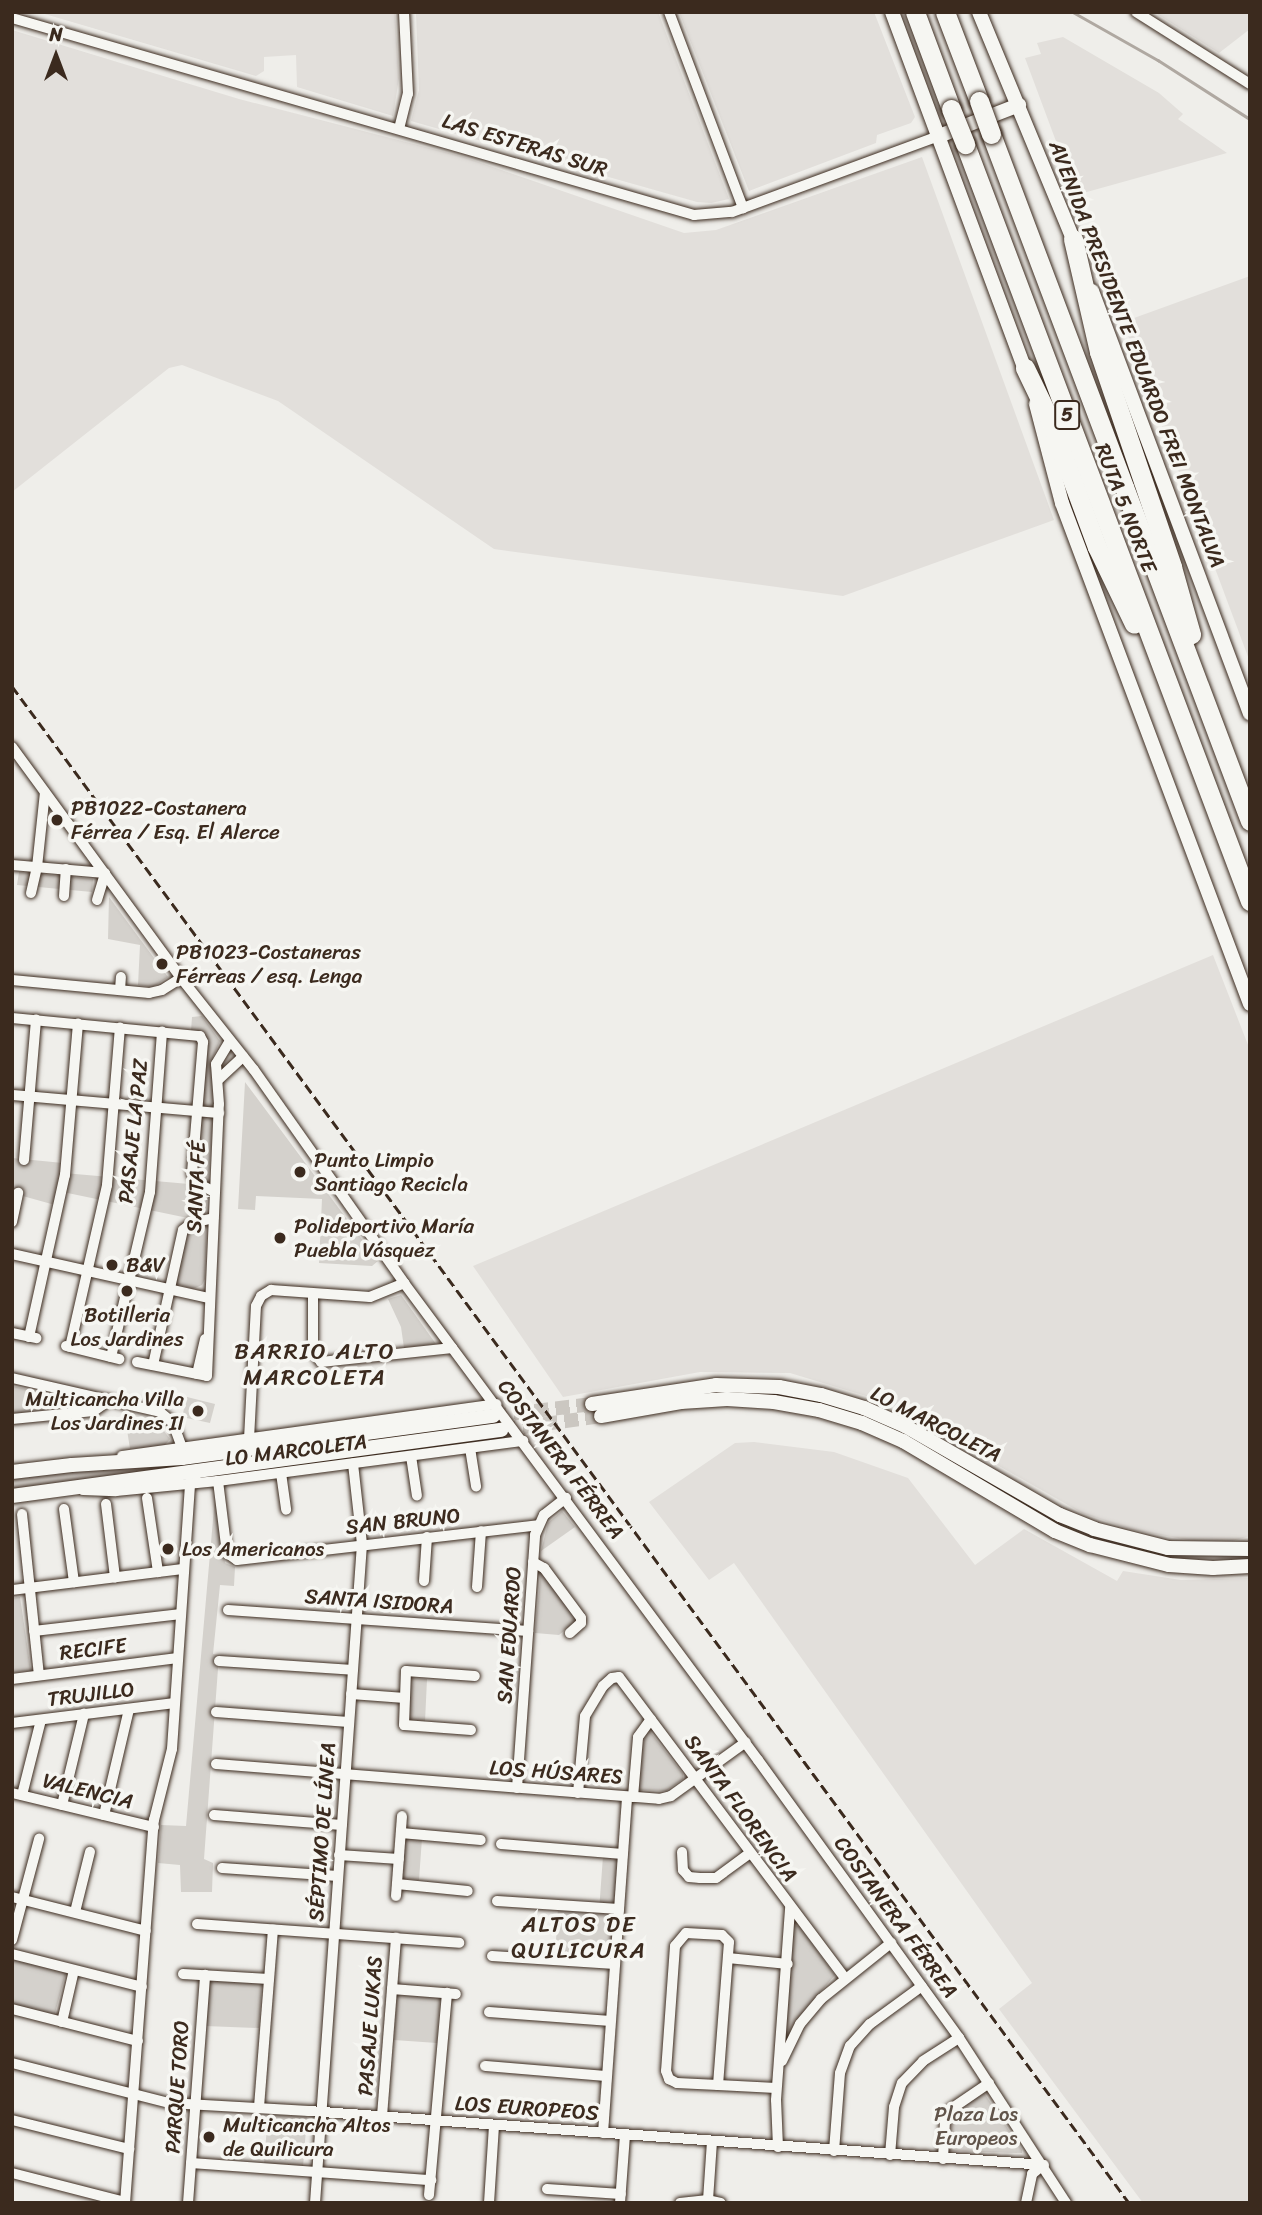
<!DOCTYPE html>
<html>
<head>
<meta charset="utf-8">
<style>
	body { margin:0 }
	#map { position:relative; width:1262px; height:2215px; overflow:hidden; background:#efeeea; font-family:Sriracha,sans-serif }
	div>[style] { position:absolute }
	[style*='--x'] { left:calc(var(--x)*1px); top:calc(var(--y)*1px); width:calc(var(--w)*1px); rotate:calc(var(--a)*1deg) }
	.built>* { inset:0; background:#e2dfdb }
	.green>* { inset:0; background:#d4d1cc }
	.stream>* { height:2.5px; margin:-1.25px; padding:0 1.25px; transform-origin:1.25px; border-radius:1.25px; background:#afa8a1 }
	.secondary-tunnel>* { height:14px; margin-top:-7px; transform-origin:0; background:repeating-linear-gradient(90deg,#cbc7c1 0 14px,transparent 0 21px) }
	.roads { filter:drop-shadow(0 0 2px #3b2a1e) drop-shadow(0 0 2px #3b2a1e) }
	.minor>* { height:10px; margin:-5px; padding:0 5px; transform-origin:5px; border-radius:5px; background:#f6f6f2 }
	.secondary>* { height:14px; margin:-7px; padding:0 7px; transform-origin:7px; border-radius:7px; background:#f6f6f2 }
	.motorway>* { height:19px; margin:-9.5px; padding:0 9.5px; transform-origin:9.5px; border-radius:9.5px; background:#f6f6f2 }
	.rail>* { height:2.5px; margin-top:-1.25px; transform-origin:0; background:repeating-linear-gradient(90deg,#3b2a1e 0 10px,transparent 0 15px) }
	.bridges { filter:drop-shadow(0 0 2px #3b2a1e) drop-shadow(0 0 2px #3b2a1e) }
	.motorway-bridge>* { height:19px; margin:-9.5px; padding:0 9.5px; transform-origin:9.5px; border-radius:9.5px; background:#f6f6f2 }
	.dots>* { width:19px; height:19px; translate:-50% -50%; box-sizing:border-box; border:4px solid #f6f6f2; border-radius:50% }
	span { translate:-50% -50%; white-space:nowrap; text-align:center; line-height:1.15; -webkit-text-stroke:7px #f6f6f2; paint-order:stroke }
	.shield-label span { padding:2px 5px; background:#f6f6f2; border:2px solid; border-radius:5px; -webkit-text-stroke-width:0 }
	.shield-label { font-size:19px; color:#3b2a1e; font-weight:700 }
	.street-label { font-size:21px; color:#3b2a1e }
	.poi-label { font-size:21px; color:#3b2a1e }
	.left { translate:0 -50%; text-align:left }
	.right { translate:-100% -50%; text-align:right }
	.park-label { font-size:21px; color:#61544a }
	.neighbourhood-label { font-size:23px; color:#3b2a1e; letter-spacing:2px }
	.frame { position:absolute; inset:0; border:14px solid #3b2a1e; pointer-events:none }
	.north { position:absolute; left:21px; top:21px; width:70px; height:70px; -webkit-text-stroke:5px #f6f6f2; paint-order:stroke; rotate:0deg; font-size:19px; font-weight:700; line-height:28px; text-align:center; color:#3b2a1e }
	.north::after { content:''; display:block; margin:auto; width:24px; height:32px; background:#3b2a1e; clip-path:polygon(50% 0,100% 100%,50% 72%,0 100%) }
</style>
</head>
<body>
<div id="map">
	<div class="built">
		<i style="clip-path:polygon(38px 12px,395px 12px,399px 78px,393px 116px,297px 87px,296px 55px,264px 57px,264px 71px,256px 76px)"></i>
		<i style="clip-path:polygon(416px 12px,658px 12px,729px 199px,711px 203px,697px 202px,411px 121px,419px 90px)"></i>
		<i style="clip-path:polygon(679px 12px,874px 12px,915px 117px,911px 123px,877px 135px,876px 143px,749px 191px)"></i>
		<i style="clip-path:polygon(1154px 12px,1250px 12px,1250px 29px,1219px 53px)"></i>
		<i style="clip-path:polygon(12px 30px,239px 99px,464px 157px,684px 233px,716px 230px,922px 157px,1054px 520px,843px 596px,494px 549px,278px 401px,182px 365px,169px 368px,12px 492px)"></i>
		<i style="clip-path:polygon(1063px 37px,1159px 93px,1183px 114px,1178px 119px,1227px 153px,1076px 195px,1025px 58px,1041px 54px,1037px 43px)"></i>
		<i style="clip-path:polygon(1250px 276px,1250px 662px,1123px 322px)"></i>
		<i style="clip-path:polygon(1213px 955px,1250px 1050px,1250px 1536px,1229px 1542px,1200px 1542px,1133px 1530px,1082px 1513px,886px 1402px,790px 1373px,700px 1372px,563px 1397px,473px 1266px)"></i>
		<i style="clip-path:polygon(754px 1442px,834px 1452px,908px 1478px,975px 1565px,1024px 1529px,1117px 1581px,1123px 1571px,1181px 1580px,1250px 1578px,1250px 2203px,1143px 2203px,999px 2009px,1032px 1983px,734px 1563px,709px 1580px,649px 1502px,735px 1443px)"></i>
	</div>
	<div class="green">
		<i style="clip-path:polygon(19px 872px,93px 879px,92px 892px,17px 885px)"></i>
		<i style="clip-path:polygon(109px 897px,168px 977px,153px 987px,138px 985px,140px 945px,108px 939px)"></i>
		<i style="clip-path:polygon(202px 1016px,220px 1041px,213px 1057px,214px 1103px,206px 1216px,197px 1219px,183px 1217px,58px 1191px,55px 1205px,12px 1193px,12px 1158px,63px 1163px,64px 1173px,189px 1184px,196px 1175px,204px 1035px,191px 1031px,192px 1017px)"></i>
		<i style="clip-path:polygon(245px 1082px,378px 1261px,372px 1266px,319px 1263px,322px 1199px,256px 1196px,255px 1210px,238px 1209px)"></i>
		<i style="clip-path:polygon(207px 1222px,205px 1279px,202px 1285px,193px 1289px,176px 1284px,187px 1227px)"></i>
		<i style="clip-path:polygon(401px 1295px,436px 1344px,404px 1348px,401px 1327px,388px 1299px)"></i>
		<i style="clip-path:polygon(12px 1386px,96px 1404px,12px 1414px)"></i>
		<i style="clip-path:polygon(187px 1397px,215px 1404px,210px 1423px,182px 1417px)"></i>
		<i style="clip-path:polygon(135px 1416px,158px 1423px,170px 1439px,164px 1446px,130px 1449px,125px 1417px)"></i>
		<i style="clip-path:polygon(171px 1459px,176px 1471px,12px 1492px,12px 1478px)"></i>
		<i style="clip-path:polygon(215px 1497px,225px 1563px,235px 1567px,234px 1586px,220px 1585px,213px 1654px,219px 1655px,204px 1859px,213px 1863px,212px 1892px,181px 1892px,180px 1865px,158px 1863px,161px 1825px,186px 1826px)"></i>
		<i style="clip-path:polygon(562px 1511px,575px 1527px,541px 1551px,548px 1523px)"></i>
		<i style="clip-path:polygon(541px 1571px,577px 1620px,559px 1635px,535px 1633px)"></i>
		<i style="clip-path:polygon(20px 1597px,31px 1671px,12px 1672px,12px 1598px)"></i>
		<i style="clip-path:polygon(411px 1678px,427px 1679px,425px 1722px,409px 1722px)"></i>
		<i style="clip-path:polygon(648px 1729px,683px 1774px,683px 1779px,666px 1791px,638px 1790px,642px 1746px)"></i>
		<i style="clip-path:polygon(405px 1837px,422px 1838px,419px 1880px,403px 1879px)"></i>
		<i style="clip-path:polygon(603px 1856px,618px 1857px,611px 1960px,555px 1956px,558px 1908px,599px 1911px)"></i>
		<i style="clip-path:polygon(791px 1925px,799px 1926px,835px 1975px,804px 2011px,782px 2054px)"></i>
		<i style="clip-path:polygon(12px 1959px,66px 1972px,54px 2017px,12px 2006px)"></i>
		<i style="clip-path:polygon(209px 1980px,262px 1982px,259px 2028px,205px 2026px)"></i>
		<i style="clip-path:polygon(397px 1995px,440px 1998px,437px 2043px,394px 2040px)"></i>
		<i style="clip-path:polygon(982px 2090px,1022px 2150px,1022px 2153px,950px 2151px,952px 2114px)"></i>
		<i style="clip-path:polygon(268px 2114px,307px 2117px,303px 2167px,264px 2164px)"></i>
	</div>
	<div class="stream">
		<i style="--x:1073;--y:12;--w:98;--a:29.5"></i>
		<i style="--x:1158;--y:60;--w:109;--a:32.7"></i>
	</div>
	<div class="secondary-tunnel">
		<i style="--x:493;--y:1416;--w:100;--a:-6.9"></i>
		<i style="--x:502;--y:1430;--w:100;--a:-8"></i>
	</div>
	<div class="roads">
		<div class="minor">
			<i style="--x:669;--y:12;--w:210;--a:69.3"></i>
			<i style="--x:1136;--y:12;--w:135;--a:32.3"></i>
			<i style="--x:12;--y:18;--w:710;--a:16.11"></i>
			<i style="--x:694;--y:215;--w:38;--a:-5"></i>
			<i style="--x:732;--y:212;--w:221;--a:-20.2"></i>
			<i style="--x:399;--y:129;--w:36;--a:-76"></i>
			<i style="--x:408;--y:94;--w:82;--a:-92.8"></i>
			<i style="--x:12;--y:747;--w:286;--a:53.8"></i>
			<i style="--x:181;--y:978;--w:117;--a:51.6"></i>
			<i style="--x:254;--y:1070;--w:261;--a:54.8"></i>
			<i style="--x:404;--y:1283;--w:594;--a:53.42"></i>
			<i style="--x:758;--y:1760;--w:343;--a:54.1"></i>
			<i style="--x:959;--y:2038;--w:197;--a:57"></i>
			<i style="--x:12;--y:865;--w:93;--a:4.9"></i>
			<i style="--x:31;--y:893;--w:27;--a:-77"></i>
			<i style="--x:37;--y:867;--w:75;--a:-83.9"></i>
			<i style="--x:64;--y:896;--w:27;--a:-86"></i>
			<i style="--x:97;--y:900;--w:28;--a:-73"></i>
			<i style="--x:12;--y:980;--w:138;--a:5.4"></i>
			<i style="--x:149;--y:993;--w:13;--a:-13"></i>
			<i style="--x:162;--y:990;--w:22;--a:-32"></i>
			<i style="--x:120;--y:990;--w:13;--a:-86"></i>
			<i style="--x:12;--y:1018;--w:189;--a:5.5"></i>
			<i style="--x:200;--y:1036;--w:7;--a:63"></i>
			<i style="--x:203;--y:1042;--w:131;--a:94.8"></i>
			<i style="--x:192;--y:1173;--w:9;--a:72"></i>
			<i style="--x:195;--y:1182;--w:22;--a:27"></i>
			<i style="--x:219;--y:1079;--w:33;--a:-43"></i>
			<i style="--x:12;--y:1095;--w:208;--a:5"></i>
			<i style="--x:24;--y:1160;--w:141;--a:-85.1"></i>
			<i style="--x:12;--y:1222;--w:30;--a:-78"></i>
			<i style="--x:12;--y:1254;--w:202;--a:12.6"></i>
			<i style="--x:313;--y:1295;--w:56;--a:90"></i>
			<i style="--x:313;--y:1351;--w:14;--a:54"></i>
			<i style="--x:321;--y:1362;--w:132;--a:-6.1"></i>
			<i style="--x:12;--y:1333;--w:25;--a:12"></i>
			<i style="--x:29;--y:1337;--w:166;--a:-77.5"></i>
			<i style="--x:65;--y:1175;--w:152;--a:-85.1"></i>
			<i style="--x:66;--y:1346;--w:55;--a:13.8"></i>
			<i style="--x:70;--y:1347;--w:166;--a:-77.1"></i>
			<i style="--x:107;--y:1185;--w:158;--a:-85.3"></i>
			<i style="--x:111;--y:1357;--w:170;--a:-76.7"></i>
			<i style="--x:150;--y:1192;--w:161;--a:-85.7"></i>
			<i style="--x:137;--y:1362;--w:71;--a:11.3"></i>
			<i style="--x:207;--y:1376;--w:272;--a:-87.5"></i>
			<i style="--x:219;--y:1104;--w:40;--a:-94.3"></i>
			<i style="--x:216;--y:1064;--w:27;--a:-59"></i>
			<i style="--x:153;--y:1365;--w:138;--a:-77.5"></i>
			<i style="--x:183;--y:1230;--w:11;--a:-38"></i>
			<i style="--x:192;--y:1223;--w:22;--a:-13"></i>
			<i style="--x:197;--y:1374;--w:36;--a:-77"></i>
			<i style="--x:12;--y:1378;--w:152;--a:12.9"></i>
			<i style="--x:160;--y:1412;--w:17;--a:40"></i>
			<i style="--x:173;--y:1423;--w:27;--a:70"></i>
			<i style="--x:12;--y:1419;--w:82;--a:-5.6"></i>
			<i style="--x:94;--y:1411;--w:19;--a:-36"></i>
			<i style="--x:249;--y:1439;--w:133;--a:-87"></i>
			<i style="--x:256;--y:1306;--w:11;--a:-63"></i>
			<i style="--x:261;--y:1296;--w:12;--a:-31"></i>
			<i style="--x:271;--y:1290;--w:99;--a:4"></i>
			<i style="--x:370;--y:1297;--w:37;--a:-22"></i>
			<i style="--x:470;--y:1448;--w:39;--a:81"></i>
			<i style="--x:122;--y:1456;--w:378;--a:-7.9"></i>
			<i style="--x:411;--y:1456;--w:40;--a:81.5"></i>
			<i style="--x:281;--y:1473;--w:37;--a:82"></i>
			<i style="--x:218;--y:1481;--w:73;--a:82.9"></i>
			<i style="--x:227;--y:1553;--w:12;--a:35"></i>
			<i style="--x:237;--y:1560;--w:303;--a:-6.6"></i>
			<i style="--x:83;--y:1490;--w:33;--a:2"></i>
			<i style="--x:116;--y:1491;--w:102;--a:-5.6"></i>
			<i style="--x:218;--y:1481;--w:308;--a:-7.5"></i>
			<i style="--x:147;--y:1498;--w:75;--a:81.5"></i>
			<i style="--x:106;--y:1504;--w:74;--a:83"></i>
			<i style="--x:64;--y:1509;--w:74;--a:82.2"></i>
			<i style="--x:22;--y:1514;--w:162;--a:84"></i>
			<i style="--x:533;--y:1562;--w:13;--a:29"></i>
			<i style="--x:544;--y:1568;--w:62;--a:53.5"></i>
			<i style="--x:581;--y:1618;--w:5;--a:90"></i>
			<i style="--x:581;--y:1623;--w:15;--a:138"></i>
			<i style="--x:424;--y:1581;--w:44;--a:-86.1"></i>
			<i style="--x:477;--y:1587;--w:56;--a:-85.9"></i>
			<i style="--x:12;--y:1590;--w:173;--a:-7"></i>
			<i style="--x:228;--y:1610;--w:301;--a:4"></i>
			<i style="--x:34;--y:1631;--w:148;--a:-6.6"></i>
			<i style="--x:219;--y:1661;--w:134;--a:3.8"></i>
			<i style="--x:12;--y:1679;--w:167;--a:-7.2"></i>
			<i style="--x:351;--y:1694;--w:54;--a:4.2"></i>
			<i style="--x:216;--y:1712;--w:133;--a:4.3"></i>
			<i style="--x:12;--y:1723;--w:164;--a:-7"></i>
			<i style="--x:471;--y:1730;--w:67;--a:-175.7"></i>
			<i style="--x:404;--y:1725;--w:54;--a:-87.9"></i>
			<i style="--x:406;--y:1671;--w:69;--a:4.1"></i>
			<i style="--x:216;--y:1764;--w:444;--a:4.5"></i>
			<i style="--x:659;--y:1799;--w:12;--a:-14"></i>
			<i style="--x:671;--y:1796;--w:92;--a:-35.8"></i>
			<i style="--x:517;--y:1788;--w:254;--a:-85.9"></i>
			<i style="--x:535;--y:1535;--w:22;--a:-66"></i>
			<i style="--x:544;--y:1515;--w:28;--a:-38"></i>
			<i style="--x:12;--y:1793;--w:146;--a:13.5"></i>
			<i style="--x:578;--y:1793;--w:77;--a:-84.8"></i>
			<i style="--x:585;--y:1716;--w:35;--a:-59"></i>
			<i style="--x:603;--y:1686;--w:12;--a:-42"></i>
			<i style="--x:612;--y:1678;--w:7;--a:-8"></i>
			<i style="--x:619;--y:1677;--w:375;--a:53.1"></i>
			<i style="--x:22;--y:1795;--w:77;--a:-75.8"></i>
			<i style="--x:633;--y:1797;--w:60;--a:-85.2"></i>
			<i style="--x:638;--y:1737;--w:22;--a:-54"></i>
			<i style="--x:62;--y:1805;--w:94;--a:-76.4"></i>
			<i style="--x:104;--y:1815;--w:109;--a:-76.7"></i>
			<i style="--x:214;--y:1815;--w:128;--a:4.5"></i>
			<i style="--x:401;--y:1833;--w:80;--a:5"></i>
			<i style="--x:501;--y:1844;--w:122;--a:4.7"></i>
			<i style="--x:682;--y:1852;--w:18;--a:87"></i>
			<i style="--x:683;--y:1870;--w:9;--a:49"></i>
			<i style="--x:689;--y:1877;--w:11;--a:5"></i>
			<i style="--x:700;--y:1878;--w:16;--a:0"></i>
			<i style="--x:716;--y:1878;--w:42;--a:-36.3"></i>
			<i style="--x:339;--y:1855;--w:60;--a:3.8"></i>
			<i style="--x:222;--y:1868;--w:116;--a:3.9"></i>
			<i style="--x:397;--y:1884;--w:71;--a:5.6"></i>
			<i style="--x:396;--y:1896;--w:80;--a:-85.7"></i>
			<i style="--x:12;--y:1897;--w:138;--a:14.2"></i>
			<i style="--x:497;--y:1901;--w:122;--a:3.8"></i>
			<i style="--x:75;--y:1912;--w:62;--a:-76"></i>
			<i style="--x:197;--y:1924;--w:263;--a:4.1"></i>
			<i style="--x:12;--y:1940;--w:105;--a:-75"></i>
			<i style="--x:12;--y:1954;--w:134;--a:14.2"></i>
			<i style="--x:492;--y:1956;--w:123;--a:3.7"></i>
			<i style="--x:728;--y:1958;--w:60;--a:5.7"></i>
			<i style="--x:183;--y:1974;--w:86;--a:3.3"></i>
			<i style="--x:392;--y:1989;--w:64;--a:4.5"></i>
			<i style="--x:12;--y:2009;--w:130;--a:14.3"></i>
			<i style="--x:489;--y:2012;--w:122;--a:4.2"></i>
			<i style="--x:62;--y:2022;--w:53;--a:-77"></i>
			<i style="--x:782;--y:2061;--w:41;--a:-64.1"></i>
			<i style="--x:800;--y:2024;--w:33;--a:-50"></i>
			<i style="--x:821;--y:1999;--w:90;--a:-38.7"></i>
			<i style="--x:12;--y:2063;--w:162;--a:14.3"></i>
			<i style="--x:169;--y:2103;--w:140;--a:3.3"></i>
			<i style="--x:309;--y:2111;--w:737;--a:4.2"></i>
			<i style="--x:485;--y:2066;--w:122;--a:4.7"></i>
			<i style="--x:718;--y:2085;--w:143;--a:-85.6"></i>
			<i style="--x:729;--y:1942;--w:10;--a:-135"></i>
			<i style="--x:722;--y:1935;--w:36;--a:-177"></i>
			<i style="--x:686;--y:1933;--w:17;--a:130"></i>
			<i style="--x:675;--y:1946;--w:125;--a:94.1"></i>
			<i style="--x:666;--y:2071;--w:9;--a:69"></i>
			<i style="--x:669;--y:2079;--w:9;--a:27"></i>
			<i style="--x:677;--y:2083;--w:41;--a:2.8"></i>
			<i style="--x:718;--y:2085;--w:58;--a:3"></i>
			<i style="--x:259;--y:2107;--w:178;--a:-85.5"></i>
			<i style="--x:382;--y:2116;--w:179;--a:-85.5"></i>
			<i style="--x:12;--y:2120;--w:121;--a:13.9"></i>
			<i style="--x:603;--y:2133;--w:337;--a:-85.9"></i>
			<i style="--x:778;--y:2147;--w:47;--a:-92.4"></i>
			<i style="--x:776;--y:2100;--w:193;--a:-85.8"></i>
			<i style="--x:834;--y:2151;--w:78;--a:-85.6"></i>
			<i style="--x:840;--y:2073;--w:29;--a:-70"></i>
			<i style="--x:850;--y:2046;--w:30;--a:-48"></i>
			<i style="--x:870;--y:2024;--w:64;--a:-36.2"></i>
			<i style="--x:890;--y:2155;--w:48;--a:-85.2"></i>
			<i style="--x:894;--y:2107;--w:25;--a:-72"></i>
			<i style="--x:902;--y:2083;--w:30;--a:-46"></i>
			<i style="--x:923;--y:2061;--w:43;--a:-32.6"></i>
			<i style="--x:943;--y:2159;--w:37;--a:-87"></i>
			<i style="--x:945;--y:2122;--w:14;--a:-65"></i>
			<i style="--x:951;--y:2109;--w:46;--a:-34.4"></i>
			<i style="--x:191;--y:2163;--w:241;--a:4.1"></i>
			<i style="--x:12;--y:2173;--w:117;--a:14.4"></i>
			<i style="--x:547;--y:2189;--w:74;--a:3.9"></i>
			<i style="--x:429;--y:2195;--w:203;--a:-84.9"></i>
			<i style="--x:708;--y:2200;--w:59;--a:-86.1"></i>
			<i style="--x:125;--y:2203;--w:384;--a:-85.7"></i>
			<i style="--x:154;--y:1820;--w:73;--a:-75.8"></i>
			<i style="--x:172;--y:1749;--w:267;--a:-86.1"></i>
			<i style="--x:190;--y:1483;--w:15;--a:-53"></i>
			<i style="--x:188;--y:2203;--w:229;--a:-85.7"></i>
			<i style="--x:315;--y:2203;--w:661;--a:-85.92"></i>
			<i style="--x:362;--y:1544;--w:81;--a:-96.4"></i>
			<i style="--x:489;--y:2203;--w:78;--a:-86.3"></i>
			<i style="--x:620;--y:2203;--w:68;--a:-85.8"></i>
			<i style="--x:680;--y:2203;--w:28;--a:-6"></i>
			<i style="--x:708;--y:2200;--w:13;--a:13"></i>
			<i style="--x:1026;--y:2203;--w:30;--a:-78"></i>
			<i style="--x:1032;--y:2174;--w:14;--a:-39"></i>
		</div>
		<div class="secondary">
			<i style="--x:892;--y:12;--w:387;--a:69.6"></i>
			<i style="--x:979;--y:12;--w:253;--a:67.5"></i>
			<i style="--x:939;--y:136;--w:86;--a:-21.2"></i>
			<i style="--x:1092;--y:291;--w:451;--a:69.5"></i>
			<i style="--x:1036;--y:404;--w:102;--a:75.3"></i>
			<i style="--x:1062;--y:503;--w:535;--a:69.43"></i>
			<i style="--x:592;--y:1404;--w:125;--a:-8.7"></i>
			<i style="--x:716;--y:1385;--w:63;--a:1.8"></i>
			<i style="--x:779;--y:1387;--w:43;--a:10.8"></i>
			<i style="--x:821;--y:1395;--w:45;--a:16.8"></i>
			<i style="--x:864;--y:1408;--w:45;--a:23.7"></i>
			<i style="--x:905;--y:1426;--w:179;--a:29.9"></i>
			<i style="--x:1060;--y:1515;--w:37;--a:22"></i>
			<i style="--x:1094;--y:1529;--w:76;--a:14.4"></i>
			<i style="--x:1168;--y:1548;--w:82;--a:0.7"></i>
			<i style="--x:601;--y:1416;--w:81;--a:-9.9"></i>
			<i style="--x:681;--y:1402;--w:46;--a:-3.7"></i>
			<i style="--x:727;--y:1399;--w:47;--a:3.7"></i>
			<i style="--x:774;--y:1402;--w:46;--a:10.1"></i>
			<i style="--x:819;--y:1410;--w:45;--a:16.8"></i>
			<i style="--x:862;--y:1423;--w:45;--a:23.7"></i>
			<i style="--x:903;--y:1441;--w:177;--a:30.6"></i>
			<i style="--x:1055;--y:1531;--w:38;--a:22"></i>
			<i style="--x:1090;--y:1545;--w:81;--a:14.2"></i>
			<i style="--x:1169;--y:1565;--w:44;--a:3.9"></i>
			<i style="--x:1213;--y:1568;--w:37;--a:-3"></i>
			<i style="--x:12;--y:1472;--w:60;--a:-6.7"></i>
			<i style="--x:72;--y:1465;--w:110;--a:-3.6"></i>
			<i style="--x:182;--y:1458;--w:314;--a:-7.7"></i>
			<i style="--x:12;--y:1496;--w:494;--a:-7.7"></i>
		</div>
		<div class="motorway">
			<i style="--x:915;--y:12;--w:103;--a:69.6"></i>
			<i style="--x:945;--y:12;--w:95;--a:69.1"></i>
			<i style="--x:991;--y:134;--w:734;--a:69.34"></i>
			<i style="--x:965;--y:144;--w:809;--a:69.37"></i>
			<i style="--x:1073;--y:239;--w:116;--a:77"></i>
			<i style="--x:1099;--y:352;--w:227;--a:71.2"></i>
			<i style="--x:1172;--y:567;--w:70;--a:74.2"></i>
			<i style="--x:1025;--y:368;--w:58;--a:64.3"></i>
			<i style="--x:1050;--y:420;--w:135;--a:69.7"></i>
			<i style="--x:1097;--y:547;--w:85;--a:64.3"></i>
		</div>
	</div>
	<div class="rail">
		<i style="--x:12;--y:686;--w:1884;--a:53.63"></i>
	</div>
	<div class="bridges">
		<div class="motorway-bridge">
			<i style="--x:979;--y:101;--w:35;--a:70"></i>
			<i style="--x:951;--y:109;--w:38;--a:68"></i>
		</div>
	</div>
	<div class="dots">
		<i style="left:57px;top:820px;background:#3b2a1e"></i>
		<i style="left:162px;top:964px;background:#3b2a1e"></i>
		<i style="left:300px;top:1172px;background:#3b2a1e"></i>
		<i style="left:280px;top:1238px;background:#3b2a1e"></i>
		<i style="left:112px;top:1265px;background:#3b2a1e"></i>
		<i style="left:127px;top:1291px;background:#3b2a1e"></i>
		<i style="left:198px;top:1411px;background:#3b2a1e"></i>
		<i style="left:168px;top:1549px;background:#3b2a1e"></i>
		<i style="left:209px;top:2137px;background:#3b2a1e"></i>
	</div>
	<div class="shield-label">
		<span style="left:1067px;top:415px">5</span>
	</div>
	<div class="street-label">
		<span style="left:525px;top:145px;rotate:17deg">LAS ESTERAS SUR</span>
		<span style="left:1137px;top:354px;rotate:69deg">AVENIDA PRESIDENTE EDUARDO FREI MONTALVA</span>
		<span style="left:1126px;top:508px;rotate:69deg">RUTA 5 NORTE</span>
		<span style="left:133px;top:1131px;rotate:-84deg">PASAJE LA PAZ</span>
		<span style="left:196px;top:1187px;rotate:-87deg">SANTA FÉ</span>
		<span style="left:936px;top:1424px;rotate:27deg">LO MARCOLETA</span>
		<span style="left:296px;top:1450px;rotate:-7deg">LO MARCOLETA</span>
		<span style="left:561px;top:1459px;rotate:53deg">COSTANERA FÉRREA</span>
		<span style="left:403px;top:1521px;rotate:-6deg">SAN BRUNO</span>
		<span style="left:379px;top:1601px;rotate:4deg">SANTA ISIDORA</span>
		<span style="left:509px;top:1635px;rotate:-86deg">SAN EDUARDO</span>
		<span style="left:93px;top:1649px;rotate:-7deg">RECIFE</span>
		<span style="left:91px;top:1694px;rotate:-7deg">TRUJILLO</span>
		<span style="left:556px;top:1772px;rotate:4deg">LOS HÚSARES</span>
		<span style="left:88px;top:1791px;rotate:14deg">VALENCIA</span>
		<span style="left:741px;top:1808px;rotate:54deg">SANTA FLORENCIA</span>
		<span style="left:322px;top:1832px;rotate:-86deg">SÉPTIMO DE LÍNEA</span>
		<span style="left:896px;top:1917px;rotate:54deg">COSTANERA FÉRREA</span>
		<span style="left:370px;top:2026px;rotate:-86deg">PASAJE LUKAS</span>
		<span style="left:177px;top:2087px;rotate:-86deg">PARQUE TORO</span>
		<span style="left:527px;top:2108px;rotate:4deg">LOS EUROPEOS</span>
	</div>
	<div class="poi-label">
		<span class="left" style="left:71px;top:820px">PB1022-Costanera<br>Férrea / Esq. El Alerce</span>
		<span class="left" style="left:176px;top:964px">PB1023-Costaneras<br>Férreas / esq. Lenga</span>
		<span class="left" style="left:314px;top:1172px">Punto Limpio<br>Santiago Recicla</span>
		<span class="left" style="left:294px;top:1238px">Polideportivo María<br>Puebla Vásquez</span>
		<span class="left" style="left:126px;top:1265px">B&amp;V</span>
		<span style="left:127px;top:1327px">Botilleria<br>Los Jardines</span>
		<span class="right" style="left:184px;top:1411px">Multicancha Villa<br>Los Jardines II</span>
		<span class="left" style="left:182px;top:1549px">Los Americanos</span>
		<span class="left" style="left:223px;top:2137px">Multicancha Altos<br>de Quilicura</span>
	</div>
	<div class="park-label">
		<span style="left:976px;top:2126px">Plaza Los<br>Europeos</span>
	</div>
	<div class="neighbourhood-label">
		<span style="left:315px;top:1365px">BARRIO ALTO<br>MARCOLETA</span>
		<span style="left:579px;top:1938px">ALTOS DE<br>QUILICURA</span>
	</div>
	<div class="frame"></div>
	<div class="north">N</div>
</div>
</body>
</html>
